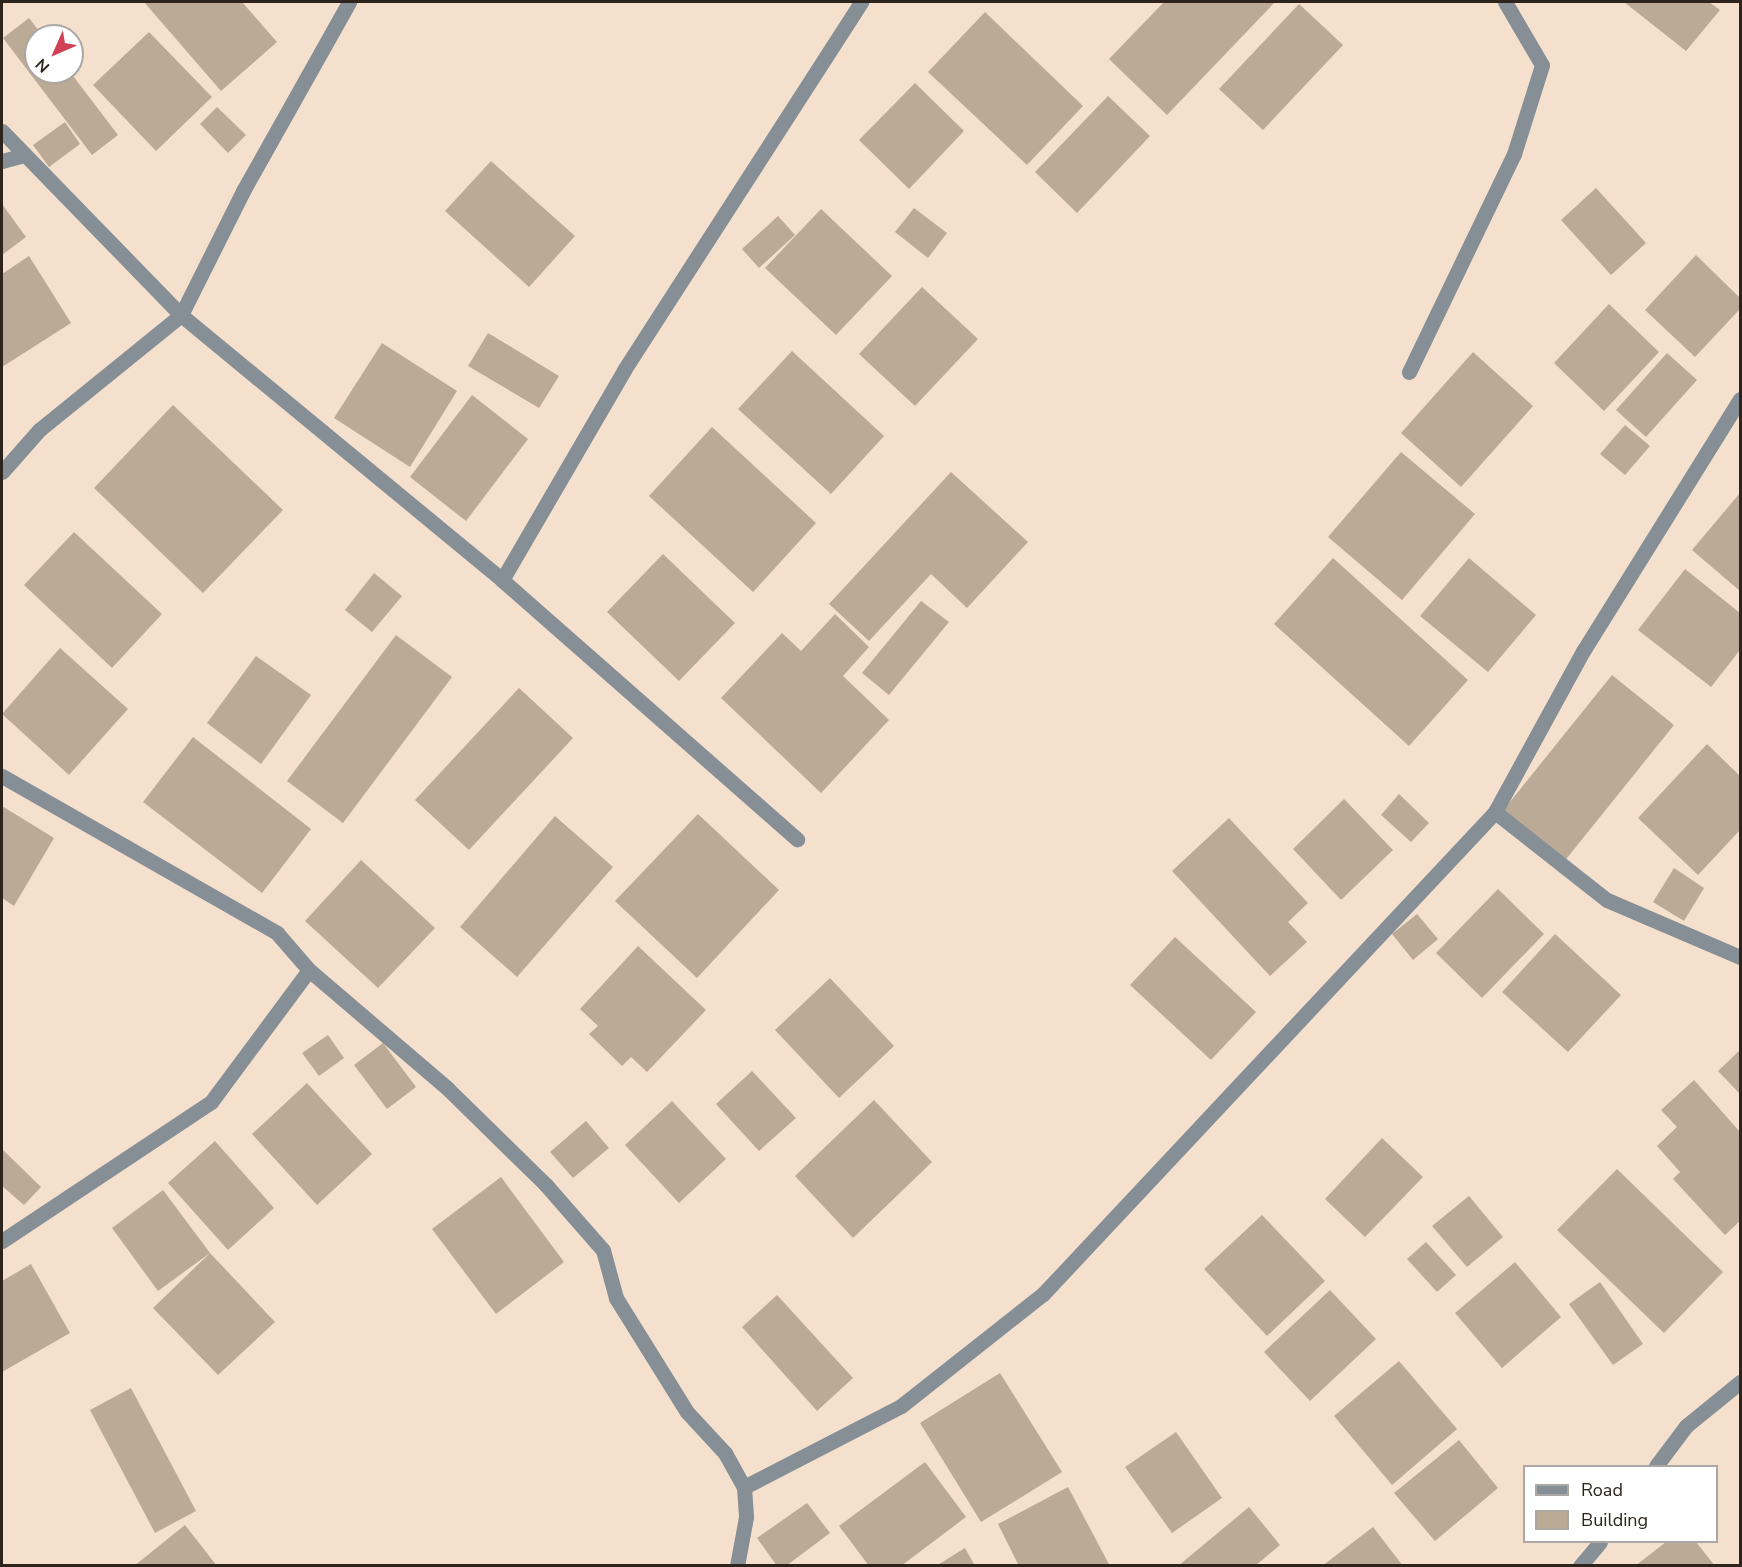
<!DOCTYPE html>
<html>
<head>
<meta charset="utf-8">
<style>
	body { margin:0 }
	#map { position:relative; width:1742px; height:1567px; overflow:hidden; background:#f5e0ce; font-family:"Nunito Sans",sans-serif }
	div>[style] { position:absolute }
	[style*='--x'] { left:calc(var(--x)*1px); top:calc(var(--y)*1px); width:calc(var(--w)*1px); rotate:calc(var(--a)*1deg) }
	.building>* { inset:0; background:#baaa96 }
	.minor>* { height:15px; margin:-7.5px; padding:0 7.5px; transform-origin:7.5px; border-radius:7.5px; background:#868f96 }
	span { translate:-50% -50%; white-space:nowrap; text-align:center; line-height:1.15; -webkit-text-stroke:4.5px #fff; paint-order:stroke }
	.frame { position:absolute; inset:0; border:3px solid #2c241d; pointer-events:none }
	.legend { position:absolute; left:1523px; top:1465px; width:195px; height:78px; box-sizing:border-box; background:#fff; border:2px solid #aba7a5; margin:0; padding:8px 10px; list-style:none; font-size:18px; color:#2c241d }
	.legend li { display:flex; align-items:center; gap:12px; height:30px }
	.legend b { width:30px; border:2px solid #aba7a5 }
	.north { position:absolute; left:24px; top:24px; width:60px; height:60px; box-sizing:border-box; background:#fff; border:2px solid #aba7a5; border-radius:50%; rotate:225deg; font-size:16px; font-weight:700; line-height:24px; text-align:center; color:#2c241d }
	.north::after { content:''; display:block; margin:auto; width:21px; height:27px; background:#d14155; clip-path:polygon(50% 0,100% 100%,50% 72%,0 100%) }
</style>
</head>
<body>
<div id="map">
	<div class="building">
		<i style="clip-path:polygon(144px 2px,242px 2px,277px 42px,221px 91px)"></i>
		<i style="clip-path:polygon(1164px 2px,1275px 2px,1167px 115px,1109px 59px)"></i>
		<i style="clip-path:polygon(1624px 2px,1709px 2px,1720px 10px,1686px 51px)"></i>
		<i style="clip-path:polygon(1299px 4px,1343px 45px,1263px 130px,1219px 89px)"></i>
		<i style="clip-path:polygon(985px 12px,1083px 106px,1027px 165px,928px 72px)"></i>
		<i style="clip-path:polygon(29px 18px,43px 36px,36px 36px,36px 72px,70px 72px,118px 135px,92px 155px,3px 38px)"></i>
		<i style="clip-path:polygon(149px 32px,212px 97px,156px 151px,93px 85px)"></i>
		<i style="clip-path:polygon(915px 83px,964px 131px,909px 189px,859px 140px)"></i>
		<i style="clip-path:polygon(1108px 96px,1150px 136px,1077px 213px,1035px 172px)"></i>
		<i style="clip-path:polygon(217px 107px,246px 135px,228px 153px,200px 124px)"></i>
		<i style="clip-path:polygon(65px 122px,80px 144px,49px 167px,33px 145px)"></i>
		<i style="clip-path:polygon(491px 161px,575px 236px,529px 287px,445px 211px)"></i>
		<i style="clip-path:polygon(1596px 188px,1646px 243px,1611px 275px,1561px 220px)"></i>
		<i style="clip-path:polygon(2px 204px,26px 237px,2px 255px)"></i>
		<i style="clip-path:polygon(914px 208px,947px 233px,928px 258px,895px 232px)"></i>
		<i style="clip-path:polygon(821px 209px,892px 276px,836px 335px,765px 268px)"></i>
		<i style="clip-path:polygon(778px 216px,795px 235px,759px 268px,742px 249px)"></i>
		<i style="clip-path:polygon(1696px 255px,1740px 298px,1740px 309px,1695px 357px,1645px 310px)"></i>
		<i style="clip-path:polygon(29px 256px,71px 323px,2px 367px,2px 274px)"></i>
		<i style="clip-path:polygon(922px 287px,978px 339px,915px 406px,859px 354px)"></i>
		<i style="clip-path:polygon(1609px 304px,1659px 352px,1604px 411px,1554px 363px)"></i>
		<i style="clip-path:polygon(488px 333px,559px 376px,539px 408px,468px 366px)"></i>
		<i style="clip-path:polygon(382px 343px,457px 391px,410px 467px,334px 418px)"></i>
		<i style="clip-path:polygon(792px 351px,884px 436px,831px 494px,738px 409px)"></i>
		<i style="clip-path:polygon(1473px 352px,1533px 406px,1461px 487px,1401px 433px)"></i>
		<i style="clip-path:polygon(1667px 353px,1697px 380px,1646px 437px,1616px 410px)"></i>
		<i style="clip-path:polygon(472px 395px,528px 439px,466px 521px,410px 477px)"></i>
		<i style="clip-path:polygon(173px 405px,283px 510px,203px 593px,94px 488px)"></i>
		<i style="clip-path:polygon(1625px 425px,1650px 446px,1625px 475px,1600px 454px)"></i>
		<i style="clip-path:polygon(712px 427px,816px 523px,753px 592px,649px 496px)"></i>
		<i style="clip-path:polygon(1401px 452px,1475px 514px,1402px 600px,1328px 537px)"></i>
		<i style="clip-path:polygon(951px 472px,1028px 542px,967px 608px,931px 574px,869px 641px,829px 604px)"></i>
		<i style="clip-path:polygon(1740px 493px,1740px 591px,1692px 550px)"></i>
		<i style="clip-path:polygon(74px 532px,162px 614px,112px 668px,24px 585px)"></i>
		<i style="clip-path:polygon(663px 554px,735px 623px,679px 681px,607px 612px)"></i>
		<i style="clip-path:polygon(1333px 558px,1468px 680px,1409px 746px,1274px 624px)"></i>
		<i style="clip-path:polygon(1469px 558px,1536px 615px,1488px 672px,1420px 616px)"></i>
		<i style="clip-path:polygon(1685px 569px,1740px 613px,1740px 650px,1711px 687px,1638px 630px)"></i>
		<i style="clip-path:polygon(374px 573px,402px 596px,372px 632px,345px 610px)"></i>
		<i style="clip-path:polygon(921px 601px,949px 622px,889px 695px,862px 673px)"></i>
		<i style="clip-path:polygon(835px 614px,869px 647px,843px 676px,889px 720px,821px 793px,721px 698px,782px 633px,801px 651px)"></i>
		<i style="clip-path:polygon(396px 635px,452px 677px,343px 823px,287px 781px)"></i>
		<i style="clip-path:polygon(60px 648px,128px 709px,69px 775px,2px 714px)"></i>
		<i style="clip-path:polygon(256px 656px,311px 695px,261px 764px,207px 723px)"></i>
		<i style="clip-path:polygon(1612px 675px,1674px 725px,1563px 863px,1501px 813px)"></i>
		<i style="clip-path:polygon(519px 688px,573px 738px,469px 850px,415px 800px)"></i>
		<i style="clip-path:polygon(193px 737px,311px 829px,262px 893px,143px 802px)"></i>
		<i style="clip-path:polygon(1707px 744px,1740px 776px,1740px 830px,1698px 875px,1638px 818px)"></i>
		<i style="clip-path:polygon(1399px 794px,1429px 823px,1411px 842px,1381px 815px)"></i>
		<i style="clip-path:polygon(1344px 799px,1393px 850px,1341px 900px,1293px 849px)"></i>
		<i style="clip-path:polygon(2px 806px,54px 838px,14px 906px,2px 898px)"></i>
		<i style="clip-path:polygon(698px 814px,779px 890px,697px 978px,615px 901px)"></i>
		<i style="clip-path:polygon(555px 816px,613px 867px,517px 977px,460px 927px)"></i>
		<i style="clip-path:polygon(1229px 818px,1308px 903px,1288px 922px,1307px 942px,1270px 976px,1172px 871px)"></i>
		<i style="clip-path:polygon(361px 860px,435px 928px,378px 988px,305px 921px)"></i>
		<i style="clip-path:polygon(1674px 868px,1704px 888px,1684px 921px,1653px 902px)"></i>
		<i style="clip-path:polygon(1498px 889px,1544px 934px,1482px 998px,1436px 953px)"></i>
		<i style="clip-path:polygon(1417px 914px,1438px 939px,1413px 960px,1392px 934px)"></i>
		<i style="clip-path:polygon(1555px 934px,1621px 995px,1568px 1052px,1502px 992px)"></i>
		<i style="clip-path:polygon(1175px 937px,1256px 1012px,1211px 1060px,1130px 985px)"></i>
		<i style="clip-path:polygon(638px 946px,706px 1010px,647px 1072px,631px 1057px,622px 1066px,589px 1034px,598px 1026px,580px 1009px)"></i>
		<i style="clip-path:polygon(830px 978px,894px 1046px,839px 1098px,775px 1030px)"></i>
		<i style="clip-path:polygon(328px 1035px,344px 1058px,319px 1076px,302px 1053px)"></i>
		<i style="clip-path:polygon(383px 1043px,416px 1087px,387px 1109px,354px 1065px)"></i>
		<i style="clip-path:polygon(1740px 1050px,1740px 1094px,1718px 1071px)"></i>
		<i style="clip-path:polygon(752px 1071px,796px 1118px,759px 1151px,716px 1104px)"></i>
		<i style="clip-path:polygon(1694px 1080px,1740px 1132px,1740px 1221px,1725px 1235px,1673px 1179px,1680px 1172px,1657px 1146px,1677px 1127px,1661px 1110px)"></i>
		<i style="clip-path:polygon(307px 1083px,372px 1154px,317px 1205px,252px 1134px)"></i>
		<i style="clip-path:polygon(874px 1100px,932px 1162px,853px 1238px,795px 1176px)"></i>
		<i style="clip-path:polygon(672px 1101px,726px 1159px,679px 1203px,625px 1145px)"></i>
		<i style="clip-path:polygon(586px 1121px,609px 1148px,573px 1178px,550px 1152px)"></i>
		<i style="clip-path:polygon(1382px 1138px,1423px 1177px,1365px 1237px,1325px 1199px)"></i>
		<i style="clip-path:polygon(215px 1141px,274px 1208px,228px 1250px,168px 1183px)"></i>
		<i style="clip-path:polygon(2px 1149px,41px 1187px,24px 1205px,2px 1186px)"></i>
		<i style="clip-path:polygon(1617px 1169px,1723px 1272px,1664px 1333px,1557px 1230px)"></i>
		<i style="clip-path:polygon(501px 1177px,564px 1262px,496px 1314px,432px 1229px)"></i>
		<i style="clip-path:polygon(163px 1190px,210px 1253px,158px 1291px,112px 1228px)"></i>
		<i style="clip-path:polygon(1469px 1196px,1503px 1237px,1467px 1267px,1432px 1226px)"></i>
		<i style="clip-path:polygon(1262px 1215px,1325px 1281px,1267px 1336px,1204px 1269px)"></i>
		<i style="clip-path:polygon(1426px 1242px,1456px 1275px,1437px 1292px,1407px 1259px)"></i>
		<i style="clip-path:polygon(210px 1253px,275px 1322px,218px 1375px,153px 1308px)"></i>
		<i style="clip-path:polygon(1515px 1262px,1561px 1317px,1502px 1368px,1455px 1313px)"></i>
		<i style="clip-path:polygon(31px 1264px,70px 1333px,2px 1372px,2px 1281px)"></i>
		<i style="clip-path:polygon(1600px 1282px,1643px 1344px,1613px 1365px,1569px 1304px)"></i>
		<i style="clip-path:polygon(1330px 1290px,1376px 1339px,1310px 1401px,1264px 1352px)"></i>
		<i style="clip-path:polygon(777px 1295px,853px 1378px,817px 1411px,742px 1327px)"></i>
		<i style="clip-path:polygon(1399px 1361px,1457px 1429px,1392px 1485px,1334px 1416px)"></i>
		<i style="clip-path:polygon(1000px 1373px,1062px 1472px,981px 1522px,920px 1423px)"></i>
		<i style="clip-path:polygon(131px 1388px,196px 1511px,155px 1533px,90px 1410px)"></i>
		<i style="clip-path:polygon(1176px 1432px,1222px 1498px,1172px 1533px,1125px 1467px)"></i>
		<i style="clip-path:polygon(1459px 1440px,1498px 1488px,1435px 1541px,1394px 1493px)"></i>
		<i style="clip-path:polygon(925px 1462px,966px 1517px,901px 1566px,869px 1566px,839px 1526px)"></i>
		<i style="clip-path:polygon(1068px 1487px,1110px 1566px,1019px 1566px,998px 1524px)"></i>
		<i style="clip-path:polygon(807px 1503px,830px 1533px,786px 1566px,777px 1566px,757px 1538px)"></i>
		<i style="clip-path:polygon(1249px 1507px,1280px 1545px,1255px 1566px,1178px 1566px)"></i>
		<i style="clip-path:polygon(185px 1525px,217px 1566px,134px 1566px)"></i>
		<i style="clip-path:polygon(1373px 1527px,1403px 1566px,1322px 1566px)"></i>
		<i style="clip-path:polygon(1666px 1542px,1696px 1542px,1715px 1566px,1635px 1566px)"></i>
		<i style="clip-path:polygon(965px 1548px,975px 1566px,936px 1566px)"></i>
	</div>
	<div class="minor">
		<i style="--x:2;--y:131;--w:257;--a:45.8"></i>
		<i style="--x:181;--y:315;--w:416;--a:39.5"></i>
		<i style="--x:502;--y:580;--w:393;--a:41.3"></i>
		<i style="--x:2;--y:161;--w:20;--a:-15"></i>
		<i style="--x:1409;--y:372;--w:242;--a:-64.3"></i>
		<i style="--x:1514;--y:154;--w:93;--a:-72.5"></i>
		<i style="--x:1542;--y:65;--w:73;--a:-120.4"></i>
		<i style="--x:1740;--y:399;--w:297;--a:121.9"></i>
		<i style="--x:1583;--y:651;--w:183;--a:118.7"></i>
		<i style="--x:1495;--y:812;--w:142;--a:38.2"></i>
		<i style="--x:1607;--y:900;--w:145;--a:23.2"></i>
		<i style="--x:2;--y:472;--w:56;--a:-48.6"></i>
		<i style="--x:39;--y:430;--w:183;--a:-39"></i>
		<i style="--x:181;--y:315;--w:139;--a:-63.4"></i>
		<i style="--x:243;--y:191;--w:217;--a:-60.7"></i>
		<i style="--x:502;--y:580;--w:243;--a:-59.8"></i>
		<i style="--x:624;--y:370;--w:438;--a:-57.2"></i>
		<i style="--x:2;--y:776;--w:317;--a:29.7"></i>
		<i style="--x:277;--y:933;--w:49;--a:49.1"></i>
		<i style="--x:309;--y:970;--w:164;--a:126.6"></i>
		<i style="--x:211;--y:1102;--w:251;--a:146.4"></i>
		<i style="--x:309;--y:970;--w:182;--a:40.5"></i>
		<i style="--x:447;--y:1088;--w:139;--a:44.4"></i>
		<i style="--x:546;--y:1185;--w:86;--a:48.8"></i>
		<i style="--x:603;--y:1250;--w:50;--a:74.8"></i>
		<i style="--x:616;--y:1298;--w:134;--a:58.1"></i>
		<i style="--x:687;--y:1412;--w:56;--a:47.2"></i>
		<i style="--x:725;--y:1453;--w:39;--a:61"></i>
		<i style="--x:744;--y:1487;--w:30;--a:86"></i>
		<i style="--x:746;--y:1517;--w:50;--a:100.4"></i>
		<i style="--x:1656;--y:1466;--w:50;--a:-53.1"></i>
		<i style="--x:1686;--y:1426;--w:70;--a:-39.2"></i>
		<i style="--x:744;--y:1487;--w:177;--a:-27.3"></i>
		<i style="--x:901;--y:1406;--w:181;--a:-38.3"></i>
		<i style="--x:1043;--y:1294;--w:661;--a:-46.84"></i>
		<i style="--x:1580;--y:1566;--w:31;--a:-50"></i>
	</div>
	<div class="frame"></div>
	<ul class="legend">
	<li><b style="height:8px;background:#868f96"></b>Road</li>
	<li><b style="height:16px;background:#baaa96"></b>Building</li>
	</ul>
	<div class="north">N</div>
</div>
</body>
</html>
